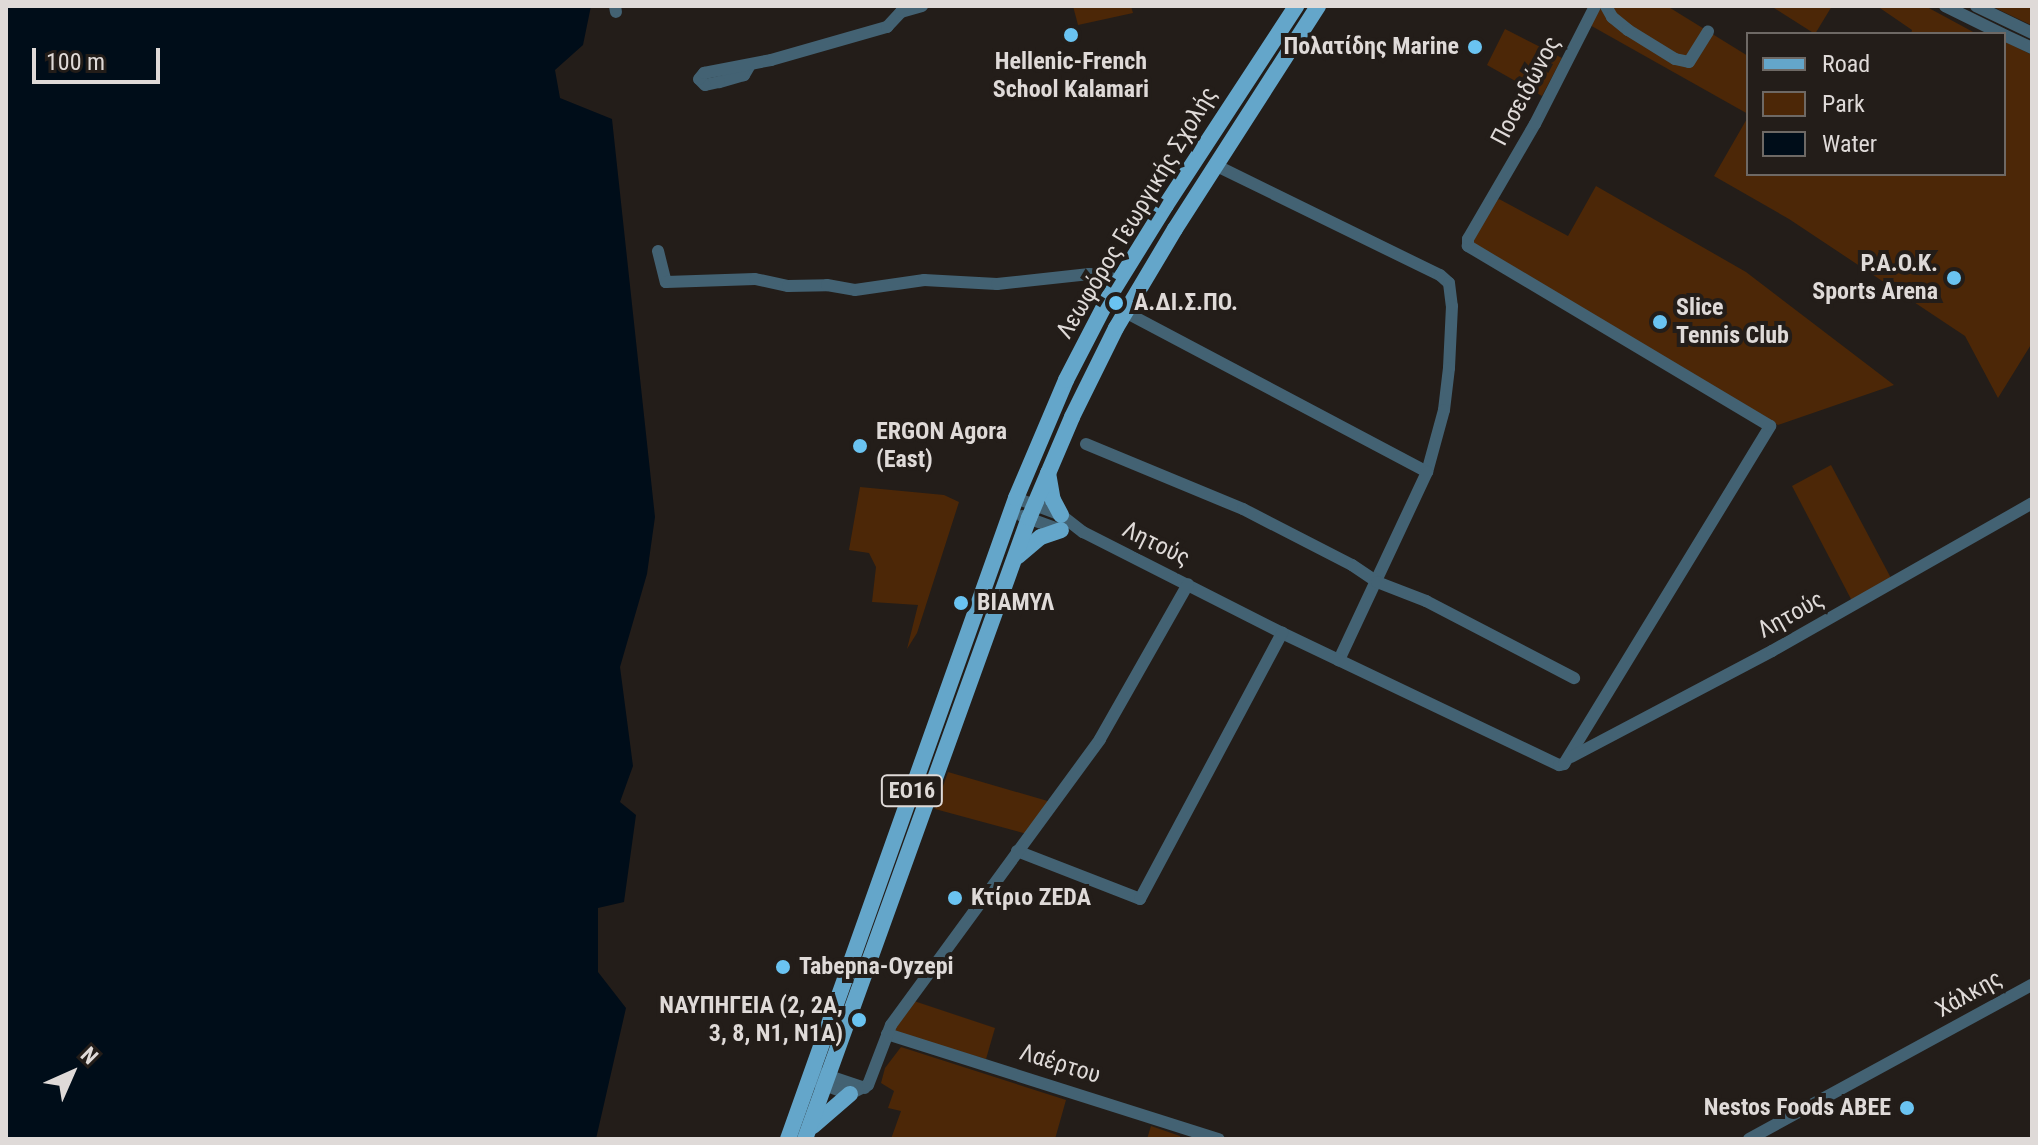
<!DOCTYPE html>
<html>
<head>
<meta charset="utf-8">
<style>
	body { margin:0 }
	#map { position:relative; width:2038px; height:1145px; overflow:hidden; background:#231d19; font-family:"Roboto Condensed",sans-serif }
	div>[style] { position:absolute }
	[style*='--x'] { left:calc(var(--x)*1px); top:calc(var(--y)*1px); width:calc(var(--w)*1px); rotate:calc(var(--a)*1deg) }
	.green>* { inset:0; background:#4c2707 }
	.water>* { inset:0; background:#000d19 }
	.minor>* { height:12px; margin:-6px; padding:0 6px; transform-origin:6px; border-radius:6px; background:#436273 }
	.major>* { height:16px; margin:-8px; padding:0 8px; transform-origin:8px; border-radius:8px; background:#64a6ca }
	.dots>* { width:22px; height:22px; translate:-50% -50%; box-sizing:border-box; border:4px solid #231d19; border-radius:50% }
	span { translate:-50% -50%; white-space:nowrap; text-align:center; line-height:1.15; -webkit-text-stroke:8px #231d19; paint-order:stroke }
	.shield-label span { padding:2px 6px; background:#231d19; border:2px solid; border-radius:6px; -webkit-text-stroke-width:0 }
	.shield-label { font-size:22px; color:#dfdad8; font-weight:700 }
	.poi-label { font-size:24px; color:#dfdad8; font-weight:700 }
	.right { translate:-100% -50%; text-align:right }
	.left { translate:0 -50%; text-align:left }
	.street-label { font-size:24px; color:#dfdad8 }
	.frame { position:absolute; inset:0; border:8px solid #dfdad8; pointer-events:none }
	.legend { position:absolute; left:1746px; top:32px; width:260px; height:144px; box-sizing:border-box; background:#231d19; border:2px solid #6e6965; margin:0; padding:10px 14px; list-style:none; font-size:24px; color:#dfdad8 }
	.legend li { display:flex; align-items:center; gap:16px; height:40px }
	.legend b { width:40px; border:2px solid #6e6965 }
	.north { position:absolute; left:32px; top:1033px; width:80px; height:80px; -webkit-text-stroke:6px #231d19; paint-order:stroke; rotate:45deg; font-size:22px; font-weight:700; line-height:32px; text-align:center; color:#dfdad8 }
	.north::after { content:''; display:block; margin:auto; width:28px; height:36px; background:#dfdad8; clip-path:polygon(50% 0,100% 100%,50% 72%,0 100%) }
	.scale { position:absolute; left:32px; top:48px; width:128px; height:36px; box-sizing:border-box; border:4px solid #dfdad8; border-top:0; padding-left:10px; font-size:24px; line-height:28px; white-space:nowrap; color:#dfdad8; -webkit-text-stroke:6px #231d19; paint-order:stroke }
</style>
</head>
<body>
<div id="map">
	<div class="green">
		<i style="clip-path:polygon(1073px 6px,1131px 6px,1133px 13px,1078px 25px)"></i>
		<i style="clip-path:polygon(1597px 6px,1667px 6px,1748px 56px,1748px 114px,1588px 24px)"></i>
		<i style="clip-path:polygon(1815px 6px,1832px 6px,1815px 34px,1774px 8px)"></i>
		<i style="clip-path:polygon(1877px 6px,1927px 7px,1975px 33px,1989px 34px,1911px 34px,1912px 30px)"></i>
		<i style="clip-path:polygon(1991px 6px,2032px 6px,2031px 25px)"></i>
		<i style="clip-path:polygon(1505px 29px,1562px 58px,1542px 96px,1487px 65px)"></i>
		<i style="clip-path:polygon(2004px 41px,2032px 55px,2032px 343px,1998px 398px,1965px 336px,1789px 219px,1714px 176px,1748px 117px,1748px 174px,2004px 174px)"></i>
		<i style="clip-path:polygon(1596px 186px,1746px 272px,1894px 385px,1778px 425px,1464px 242px,1488px 207px,1499px 199px,1568px 236px)"></i>
		<i style="clip-path:polygon(1831px 465px,1892px 580px,1852px 601px,1792px 486px)"></i>
		<i style="clip-path:polygon(860px 487px,944px 495px,959px 502px,917px 633px,907px 649px,918px 605px,872px 602px,876px 567px,869px 553px,849px 550px)"></i>
		<i style="clip-path:polygon(948px 772px,1051px 802px,1027px 834px,935px 809px)"></i>
		<i style="clip-path:polygon(914px 1001px,995px 1028px,986px 1059px,893px 1032px)"></i>
		<i style="clip-path:polygon(901px 1047px,1066px 1100px,1055px 1139px,891px 1139px,901px 1111px,888px 1108px,894px 1091px,881px 1083px,885px 1068px)"></i>
		<i style="clip-path:polygon(1151px 1126px,1180px 1136px,1180px 1139px,1147px 1139px)"></i>
	</div>
	<div class="water">
		<i style="clip-path:polygon(6px 6px,591px 6px,583px 45px,555px 70px,560px 98px,612px 119px,655px 517px,647px 574px,620px 667px,633px 766px,620px 802px,636px 815px,624px 902px,598px 908px,598px 972px,626px 1008px,596px 1139px,6px 1139px)"></i>
	</div>
	<div class="minor">
		<i style="--x:615;--y:6;--w:6;--a:81"></i>
		<i style="--x:1606;--y:6;--w:13;--a:61"></i>
		<i style="--x:1612;--y:17;--w:21;--a:39"></i>
		<i style="--x:1628;--y:30;--w:55;--a:31.7"></i>
		<i style="--x:1675;--y:59;--w:14;--a:12"></i>
		<i style="--x:1689;--y:62;--w:36;--a:-58"></i>
		<i style="--x:1945;--y:6;--w:64;--a:26.2"></i>
		<i style="--x:1976;--y:6;--w:62;--a:25.7"></i>
		<i style="--x:2004;--y:35;--w:31;--a:25"></i>
		<i style="--x:750;--y:65;--w:12;--a:121"></i>
		<i style="--x:744;--y:75;--w:26;--a:164"></i>
		<i style="--x:719;--y:82;--w:14;--a:168"></i>
		<i style="--x:705;--y:85;--w:8;--a:-135"></i>
		<i style="--x:699;--y:79;--w:8;--a:-50"></i>
		<i style="--x:704;--y:73;--w:68;--a:-11"></i>
		<i style="--x:771;--y:60;--w:121;--a:-15.9"></i>
		<i style="--x:887;--y:27;--w:21;--a:-47"></i>
		<i style="--x:901;--y:12;--w:22;--a:-16"></i>
		<i style="--x:1215;--y:165;--w:250;--a:26.1"></i>
		<i style="--x:1440;--y:275;--w:12;--a:42"></i>
		<i style="--x:1449;--y:283;--w:23;--a:83"></i>
		<i style="--x:1452;--y:306;--w:62;--a:92.8"></i>
		<i style="--x:1449;--y:368;--w:42;--a:96.8"></i>
		<i style="--x:1444;--y:410;--w:64;--a:105.3"></i>
		<i style="--x:658;--y:251;--w:32;--a:76"></i>
		<i style="--x:666;--y:282;--w:89;--a:-1.9"></i>
		<i style="--x:755;--y:279;--w:34;--a:12"></i>
		<i style="--x:788;--y:286;--w:39;--a:-1"></i>
		<i style="--x:827;--y:285;--w:28;--a:10"></i>
		<i style="--x:855;--y:290;--w:70;--a:-8.2"></i>
		<i style="--x:924;--y:280;--w:73;--a:3.1"></i>
		<i style="--x:997;--y:284;--w:93;--a:-6.2"></i>
		<i style="--x:1089;--y:274;--w:31;--a:11"></i>
		<i style="--x:1125;--y:312;--w:342;--a:27.9"></i>
		<i style="--x:1427;--y:472;--w:208;--a:115.1"></i>
		<i style="--x:1086;--y:444;--w:170;--a:22.5"></i>
		<i style="--x:1243;--y:509;--w:123;--a:27.2"></i>
		<i style="--x:1352;--y:565;--w:30;--a:34"></i>
		<i style="--x:1377;--y:582;--w:53;--a:21.2"></i>
		<i style="--x:1426;--y:601;--w:167;--a:27.5"></i>
		<i style="--x:1016;--y:498;--w:48;--a:20.7"></i>
		<i style="--x:1061;--y:515;--w:28;--a:38"></i>
		<i style="--x:1083;--y:532;--w:223;--a:26.9"></i>
		<i style="--x:1282;--y:633;--w:307;--a:25.5"></i>
		<i style="--x:1559;--y:765;--w:5;--a:-11"></i>
		<i style="--x:1564;--y:764;--w:396;--a:-58.6"></i>
		<i style="--x:1770;--y:426;--w:352;--a:-149.2"></i>
		<i style="--x:1468;--y:246;--w:7;--a:-90"></i>
		<i style="--x:1468;--y:239;--w:133;--a:-59.8"></i>
		<i style="--x:1535;--y:124;--w:132;--a:-63"></i>
		<i style="--x:1022;--y:516;--w:41;--a:19.7"></i>
		<i style="--x:1571;--y:757;--w:227;--a:-27.8"></i>
		<i style="--x:1772;--y:651;--w:299;--a:-29.6"></i>
		<i style="--x:1017;--y:851;--w:132;--a:21.3"></i>
		<i style="--x:1140;--y:899;--w:302;--a:-61.9"></i>
		<i style="--x:887;--y:1034;--w:348;--a:17.6"></i>
		<i style="--x:823;--y:1074;--w:44;--a:18.4"></i>
		<i style="--x:819;--y:1083;--w:33;--a:20"></i>
		<i style="--x:850;--y:1094;--w:20;--a:-27"></i>
		<i style="--x:868;--y:1085;--w:64;--a:-69"></i>
		<i style="--x:891;--y:1025;--w:354;--a:-53.8"></i>
		<i style="--x:1100;--y:739;--w:178;--a:-60.4"></i>
		<i style="--x:1749;--y:1139;--w:322;--a:-28.6"></i>
	</div>
	<div class="major">
		<i style="--x:1048;--y:473;--w:27;--a:80"></i>
		<i style="--x:1053;--y:500;--w:17;--a:62"></i>
		<i style="--x:1018;--y:556;--w:30;--a:-40"></i>
		<i style="--x:1041;--y:537;--w:21;--a:-19"></i>
		<i style="--x:813;--y:1126;--w:49;--a:-40.9"></i>
		<i style="--x:788;--y:1139;--w:680;--a:-70.42"></i>
		<i style="--x:1016;--y:498;--w:128;--a:-67"></i>
		<i style="--x:1066;--y:380;--w:93;--a:-62.6"></i>
		<i style="--x:1109;--y:297;--w:108;--a:-58.2"></i>
		<i style="--x:1166;--y:205;--w:238;--a:-56.8"></i>
		<i style="--x:805;--y:1139;--w:660;--a:-70.17"></i>
		<i style="--x:1029;--y:518;--w:110;--a:-66.9"></i>
		<i style="--x:1072;--y:417;--w:99;--a:-63.7"></i>
		<i style="--x:1116;--y:328;--w:115;--a:-59.2"></i>
		<i style="--x:1175;--y:229;--w:265;--a:-57.3"></i>
	</div>
	<div class="dots">
		<i style="left:1071px;top:35px;background:#6ac3f1"></i>
		<i style="left:1475px;top:47px;background:#6ac3f1"></i>
		<i style="left:1954px;top:278px;background:#6ac3f1"></i>
		<i style="left:1116px;top:303px;background:#6ac3f1"></i>
		<i style="left:1660px;top:322px;background:#6ac3f1"></i>
		<i style="left:860px;top:446px;background:#6ac3f1"></i>
		<i style="left:961px;top:603px;background:#6ac3f1"></i>
		<i style="left:955px;top:898px;background:#6ac3f1"></i>
		<i style="left:783px;top:967px;background:#6ac3f1"></i>
		<i style="left:859px;top:1020px;background:#6ac3f1"></i>
		<i style="left:1907px;top:1108px;background:#6ac3f1"></i>
	</div>
	<div class="shield-label">
		<span style="left:912px;top:791px">ΕΟ16</span>
	</div>
	<div class="poi-label">
		<span class="right" style="left:1459px;top:47px">Πολατίδης Marine</span>
		<span style="left:1071px;top:76px">Hellenic-French<br>School Kalamari</span>
		<span class="right" style="left:1938px;top:278px">P.A.O.K.<br>Sports Arena</span>
		<span class="left" style="left:1134px;top:303px">Α.ΔΙ.Σ.ΠΟ.</span>
		<span class="left" style="left:1676px;top:322px">Slice<br>Tennis Club</span>
		<span class="left" style="left:876px;top:446px">ERGON Agora<br>(East)</span>
		<span class="left" style="left:977px;top:603px">ΒΙΑΜΥΛ</span>
		<span class="left" style="left:971px;top:898px">Κτίριο ZEDA</span>
		<span class="left" style="left:799px;top:967px">Tabepna-Oyzepi</span>
		<span class="right" style="left:843px;top:1020px">ΝΑΥΠΗΓΕΙΑ (2, 2Α,<br>3, 8, Ν1, Ν1Α)</span>
		<span class="right" style="left:1891px;top:1108px">Nestos Foods ABEE</span>
	</div>
	<div class="street-label">
		<span style="left:1526px;top:91px;rotate:-62deg">Ποσειδώνος</span>
		<span style="left:1137px;top:213px;rotate:-59deg">Λεωφόρος Γεωργικής Σχολής</span>
		<span style="left:1156px;top:544px;rotate:26deg">Λητούς</span>
		<span style="left:1791px;top:615px;rotate:-29deg">Λητούς</span>
		<span style="left:1969px;top:994px;rotate:-29deg">Χάλκης</span>
		<span style="left:1060px;top:1064px;rotate:17deg">Λαέρτου</span>
	</div>
	<div class="frame"></div>
	<ul class="legend">
	<li><b style="height:10px;background:#64a6ca"></b>Road</li>
	<li><b style="height:22px;background:#4c2707"></b>Park</li>
	<li><b style="height:22px;background:#000d19"></b>Water</li>
	</ul>
	<div class="north">N</div>
	<div class="scale">100 m</div>
</div>
</body>
</html>
